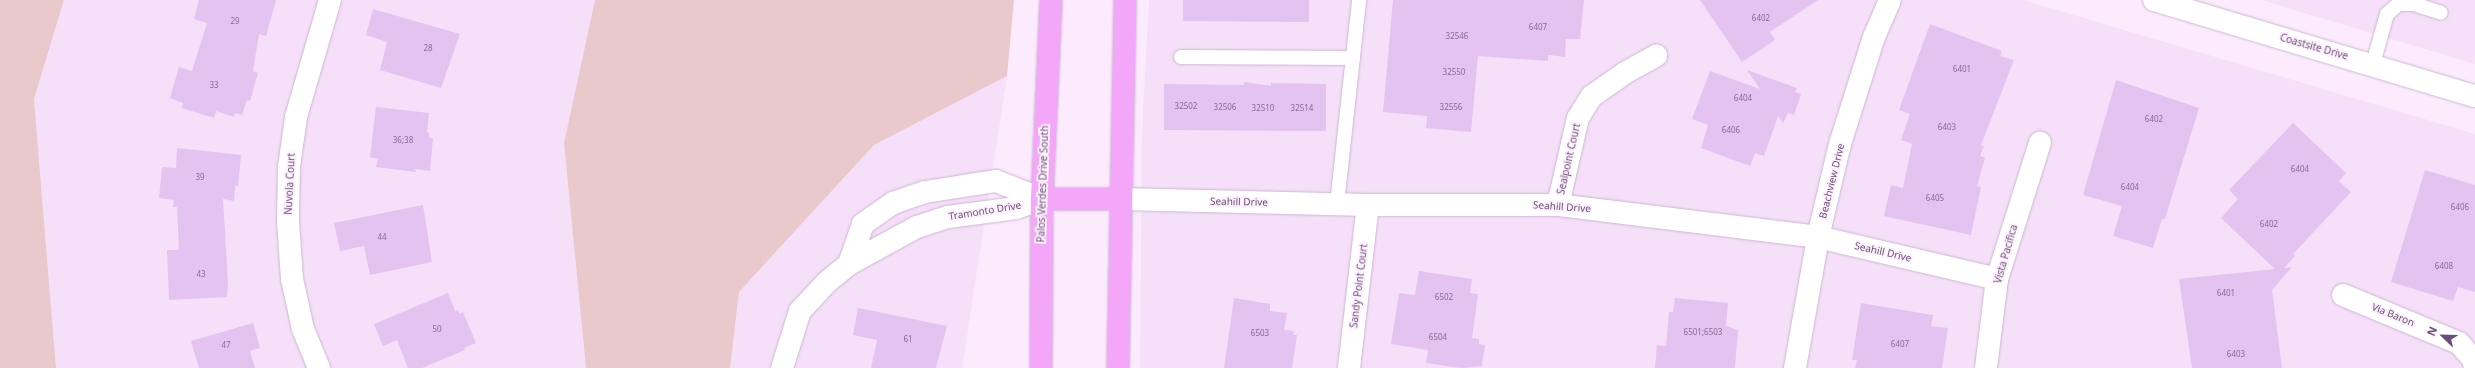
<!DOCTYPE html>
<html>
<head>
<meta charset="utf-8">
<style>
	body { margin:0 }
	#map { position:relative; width:2475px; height:368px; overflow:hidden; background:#fbebfc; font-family:"Noto Sans",sans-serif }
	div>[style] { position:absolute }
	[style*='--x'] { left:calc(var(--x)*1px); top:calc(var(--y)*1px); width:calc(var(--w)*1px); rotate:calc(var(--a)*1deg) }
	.residential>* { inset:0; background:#f6dff9 }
	.green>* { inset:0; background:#eac9cc }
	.building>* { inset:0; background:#e4c3f1 }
	.roads { filter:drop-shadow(0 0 1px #ccb6d4) drop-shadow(0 0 1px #ccb6d4) }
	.lane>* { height:14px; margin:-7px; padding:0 7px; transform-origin:7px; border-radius:7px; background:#fff }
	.street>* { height:22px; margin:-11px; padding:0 11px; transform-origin:11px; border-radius:11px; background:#fff }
	.primary>* { height:22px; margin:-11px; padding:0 11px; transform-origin:11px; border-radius:11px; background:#f4a6f8 }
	span { translate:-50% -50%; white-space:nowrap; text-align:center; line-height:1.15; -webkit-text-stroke:4px #fef2ff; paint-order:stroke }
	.number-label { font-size:8px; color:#886b96 }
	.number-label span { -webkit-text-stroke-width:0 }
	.street-label { font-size:10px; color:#6a4e77 }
	.north { position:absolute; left:2423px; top:316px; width:40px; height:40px; -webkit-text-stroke:3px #fef2ff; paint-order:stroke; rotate:293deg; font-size:11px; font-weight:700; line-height:16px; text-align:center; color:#6a4e77 }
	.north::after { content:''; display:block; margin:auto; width:14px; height:18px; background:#6a4e77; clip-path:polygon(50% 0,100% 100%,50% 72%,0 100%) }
</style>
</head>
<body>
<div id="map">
	<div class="residential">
		<i style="clip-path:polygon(64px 0,595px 0,564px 143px,586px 368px,56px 368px,34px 99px)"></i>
		<i style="clip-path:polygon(1149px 0,2023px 0,2475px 134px,2475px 368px,1140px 368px,1142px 133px)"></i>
		<i style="clip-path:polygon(2261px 0,2475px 0,2475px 64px)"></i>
		<i style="clip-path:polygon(1007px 76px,962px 368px,730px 368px,739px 292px,874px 145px)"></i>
	</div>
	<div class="green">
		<i style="clip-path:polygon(0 0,64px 0,34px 99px,56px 368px,0 368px)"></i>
		<i style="clip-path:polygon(595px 0,1014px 0,1007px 76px,874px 145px,739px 292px,730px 368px,586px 368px,564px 143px)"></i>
	</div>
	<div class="building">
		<i style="clip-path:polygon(199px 0,276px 0,266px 36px,259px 34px,253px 71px,258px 73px,250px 101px,247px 100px,242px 115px,235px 113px,234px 117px,216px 111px,214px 118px,182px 108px,183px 103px,170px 98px,179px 67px,192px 71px,207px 23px,194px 19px)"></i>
		<i style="clip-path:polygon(1183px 0,1309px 0,1309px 22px,1183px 21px)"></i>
		<i style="clip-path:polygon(1393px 0,1584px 0,1580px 39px,1566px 39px,1565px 57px,1548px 55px,1548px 61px,1478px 56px,1471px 132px,1426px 128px,1427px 116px,1383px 112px)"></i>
		<i style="clip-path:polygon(1700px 0,1818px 0,1770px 32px,1775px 40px,1742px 62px)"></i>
		<i style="clip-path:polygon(373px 9px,460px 34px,441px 88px,380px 70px,387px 42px,366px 35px)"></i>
		<i style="clip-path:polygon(1930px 24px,2002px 51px,2000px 56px,2014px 60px,1981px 145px,1984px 146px,1980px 156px,1985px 158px,1977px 186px,1981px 187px,1971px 235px,1884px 216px,1891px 185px,1903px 188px,1912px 144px,1901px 140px,1910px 114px,1899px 110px)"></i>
		<i style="clip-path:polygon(1747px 70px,1797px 88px,1795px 92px,1801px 94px,1794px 115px,1788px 113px,1783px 123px,1778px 116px,1764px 156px,1755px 153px,1750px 166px,1701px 148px,1708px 125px,1692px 119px,1710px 71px,1760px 89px)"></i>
		<i style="clip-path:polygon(2116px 80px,2199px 108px,2165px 219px,2162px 219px,2153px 248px,2113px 236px,2122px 206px,2083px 195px)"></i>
		<i style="clip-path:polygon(1244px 82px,1271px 86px,1271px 83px,1326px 84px,1326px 131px,1164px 130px,1164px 84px,1244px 85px)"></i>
		<i style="clip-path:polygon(376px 107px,429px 113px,427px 132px,429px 133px,429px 138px,433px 138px,430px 171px,415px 169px,416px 172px,376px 167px,378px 159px,370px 157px)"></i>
		<i style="clip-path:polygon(2293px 123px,2346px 173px,2339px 181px,2351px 192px,2293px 254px,2295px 256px,2284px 268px,2292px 267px,2272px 290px,2282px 368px,2192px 368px,2179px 279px,2275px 269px,2221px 218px,2238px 199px,2229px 190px)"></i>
		<i style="clip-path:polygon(177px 148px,241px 155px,238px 186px,235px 186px,234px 201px,223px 199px,228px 283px,227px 297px,169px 300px,167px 250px,179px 250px,177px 207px,173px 207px,174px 200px,159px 198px,162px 167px,176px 168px)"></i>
		<i style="clip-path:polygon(2425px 170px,2475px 185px,2475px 292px,2458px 287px,2453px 301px,2391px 282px)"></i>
		<i style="clip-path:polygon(423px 205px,432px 262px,370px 275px,364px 246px,340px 251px,334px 223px)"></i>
		<i style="clip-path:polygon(1419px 271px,1472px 279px,1470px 293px,1478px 294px,1472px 338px,1479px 339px,1479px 344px,1485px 345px,1482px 366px,1461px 368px,1426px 363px,1428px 350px,1391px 344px,1399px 293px,1415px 295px)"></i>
		<i style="clip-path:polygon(448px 293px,455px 311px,458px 310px,459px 314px,463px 312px,476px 343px,464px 348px,465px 350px,422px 368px,408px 368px,397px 340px,383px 346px,374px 324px)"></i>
		<i style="clip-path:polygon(1234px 298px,1270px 304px,1270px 311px,1287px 313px,1284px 330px,1294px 331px,1293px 335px,1297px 335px,1292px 368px,1224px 368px)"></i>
		<i style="clip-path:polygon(1675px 298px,1728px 303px,1726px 326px,1738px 330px,1735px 368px,1655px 368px,1657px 345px,1666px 346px,1669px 312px,1673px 312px)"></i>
		<i style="clip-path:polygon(1861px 303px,1933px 315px,1931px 326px,1948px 328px,1942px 368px,1855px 368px,1857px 360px,1852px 360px)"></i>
		<i style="clip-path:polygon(858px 308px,947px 326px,936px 368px,871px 368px,877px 340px,853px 335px)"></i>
		<i style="clip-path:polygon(253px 323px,260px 348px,250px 351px,255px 368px,199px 368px,191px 341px)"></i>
	</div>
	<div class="roads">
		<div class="lane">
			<i style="--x:1181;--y:57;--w:172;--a:0.3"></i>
			<i style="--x:2373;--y:64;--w:52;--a:-74.4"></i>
			<i style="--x:2387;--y:14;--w:15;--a:-42"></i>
			<i style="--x:2398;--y:4;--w:16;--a:0"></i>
			<i style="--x:2414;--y:4;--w:28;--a:18"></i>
			<i style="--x:1337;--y:204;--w:205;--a:-83.8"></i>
		</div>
		<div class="street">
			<i style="--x:2154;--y:0;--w:335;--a:16.7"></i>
			<i style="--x:1121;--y:199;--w:247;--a:1.4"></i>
			<i style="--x:1368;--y:205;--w:190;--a:0"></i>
			<i style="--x:1558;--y:205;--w:262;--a:7"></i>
			<i style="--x:1818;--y:237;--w:184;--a:13.2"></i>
			<i style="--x:1558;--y:205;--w:89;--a:-77.1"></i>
			<i style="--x:1578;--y:118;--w:26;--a:-58"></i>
			<i style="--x:1592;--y:96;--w:38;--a:-35"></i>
			<i style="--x:1623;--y:74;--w:38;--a:-29"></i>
			<i style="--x:849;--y:264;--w:42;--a:-70.7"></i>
			<i style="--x:863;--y:224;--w:37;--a:-35"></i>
			<i style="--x:893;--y:203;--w:34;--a:-19"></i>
			<i style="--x:925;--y:192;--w:72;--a:-8.8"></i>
			<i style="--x:996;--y:181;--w:49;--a:21.4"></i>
			<i style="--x:2343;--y:295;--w:126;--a:22.5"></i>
			<i style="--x:2459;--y:343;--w:21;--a:49"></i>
			<i style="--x:2473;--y:359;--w:8;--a:76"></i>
			<i style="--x:319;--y:368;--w:42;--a:-112.3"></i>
			<i style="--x:303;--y:329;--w:51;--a:-102.4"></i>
			<i style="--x:292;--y:279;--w:57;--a:-94"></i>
			<i style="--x:288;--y:222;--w:55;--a:-89"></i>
			<i style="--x:289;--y:167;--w:50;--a:-82"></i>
			<i style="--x:296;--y:117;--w:122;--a:-73.8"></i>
			<i style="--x:782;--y:368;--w:60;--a:-72.5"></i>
			<i style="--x:800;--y:311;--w:40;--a:-47"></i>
			<i style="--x:827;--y:282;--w:28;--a:-39"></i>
			<i style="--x:849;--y:264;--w:77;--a:-28.6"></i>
			<i style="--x:917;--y:227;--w:33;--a:-18"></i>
			<i style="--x:948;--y:217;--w:69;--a:-7.5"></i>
			<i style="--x:1016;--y:208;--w:28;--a:-19"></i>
			<i style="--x:1349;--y:368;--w:164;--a:-83.4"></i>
			<i style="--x:1795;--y:368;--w:133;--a:-80"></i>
			<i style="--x:1818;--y:237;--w:96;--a:-76.7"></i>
			<i style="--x:1840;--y:144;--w:112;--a:-72.4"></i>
			<i style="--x:1874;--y:37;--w:40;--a:-66.6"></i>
			<i style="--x:1986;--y:368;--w:90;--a:-83"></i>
			<i style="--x:1997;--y:279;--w:143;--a:-72.5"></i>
		</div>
		<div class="primary">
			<i style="--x:1042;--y:199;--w:79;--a:0"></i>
			<i style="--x:1041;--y:368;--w:169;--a:-89.7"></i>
			<i style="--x:1042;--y:199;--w:199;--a:-87.4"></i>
			<i style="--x:1118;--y:368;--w:368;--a:-88.9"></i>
		</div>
	</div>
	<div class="number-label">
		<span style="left:1761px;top:18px">6402</span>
		<span style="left:235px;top:21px">29</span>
		<span style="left:1538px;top:27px">6407</span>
		<span style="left:1457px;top:36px">32546</span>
		<span style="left:428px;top:48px">28</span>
		<span style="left:1962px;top:69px">6401</span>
		<span style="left:1454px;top:72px">32550</span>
		<span style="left:214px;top:85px">33</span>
		<span style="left:1743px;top:98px">6404</span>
		<span style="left:1186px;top:106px">32502</span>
		<span style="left:1225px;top:107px">32506</span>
		<span style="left:1451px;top:107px">32556</span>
		<span style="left:1263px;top:108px">32510</span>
		<span style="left:1302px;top:108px">32514</span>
		<span style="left:2154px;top:119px">6402</span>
		<span style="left:1947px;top:127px">6403</span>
		<span style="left:1731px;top:130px">6406</span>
		<span style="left:403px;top:140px">36;38</span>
		<span style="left:2300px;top:169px">6404</span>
		<span style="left:200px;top:177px">39</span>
		<span style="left:2130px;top:187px">6404</span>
		<span style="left:1935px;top:198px">6405</span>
		<span style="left:2460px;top:207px">6406</span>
		<span style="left:2269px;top:224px">6402</span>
		<span style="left:382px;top:237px">44</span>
		<span style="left:2444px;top:266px">6408</span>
		<span style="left:201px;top:274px">43</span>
		<span style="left:2226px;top:293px">6401</span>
		<span style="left:1444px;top:297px">6502</span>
		<span style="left:437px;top:329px">50</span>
		<span style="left:1703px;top:332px">6501;6503</span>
		<span style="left:1260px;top:333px">6503</span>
		<span style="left:1438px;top:337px">6504</span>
		<span style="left:908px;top:339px">61</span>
		<span style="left:1900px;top:344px">6407</span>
		<span style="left:226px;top:345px">47</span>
		<span style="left:2236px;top:354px">6403</span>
	</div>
	<div class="street-label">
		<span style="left:2314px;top:47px;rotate:16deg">Coastsite Drive</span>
		<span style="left:1569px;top:159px;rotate:-77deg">Sealpoint Court</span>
		<span style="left:1832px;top:181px;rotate:-76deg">Beachview Drive</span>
		<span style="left:290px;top:184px;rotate:-87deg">Nuvola Court</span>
		<span style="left:1043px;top:184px;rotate:-88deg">Palos Verdes Drive South</span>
		<span style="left:1239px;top:202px;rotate:1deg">Seahill Drive</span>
		<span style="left:1562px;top:207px;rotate:4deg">Seahill Drive</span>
		<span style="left:985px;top:211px;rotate:-9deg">Tramonto Drive</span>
		<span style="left:1883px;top:252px;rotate:13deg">Seahill Drive</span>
		<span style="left:2006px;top:254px;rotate:-74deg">Vista Pacifica</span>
		<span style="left:1359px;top:286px;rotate:-83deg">Sandy Point Court</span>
		<span style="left:2393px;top:315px;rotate:22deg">Via Baron</span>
	</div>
	<div class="north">N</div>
</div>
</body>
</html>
